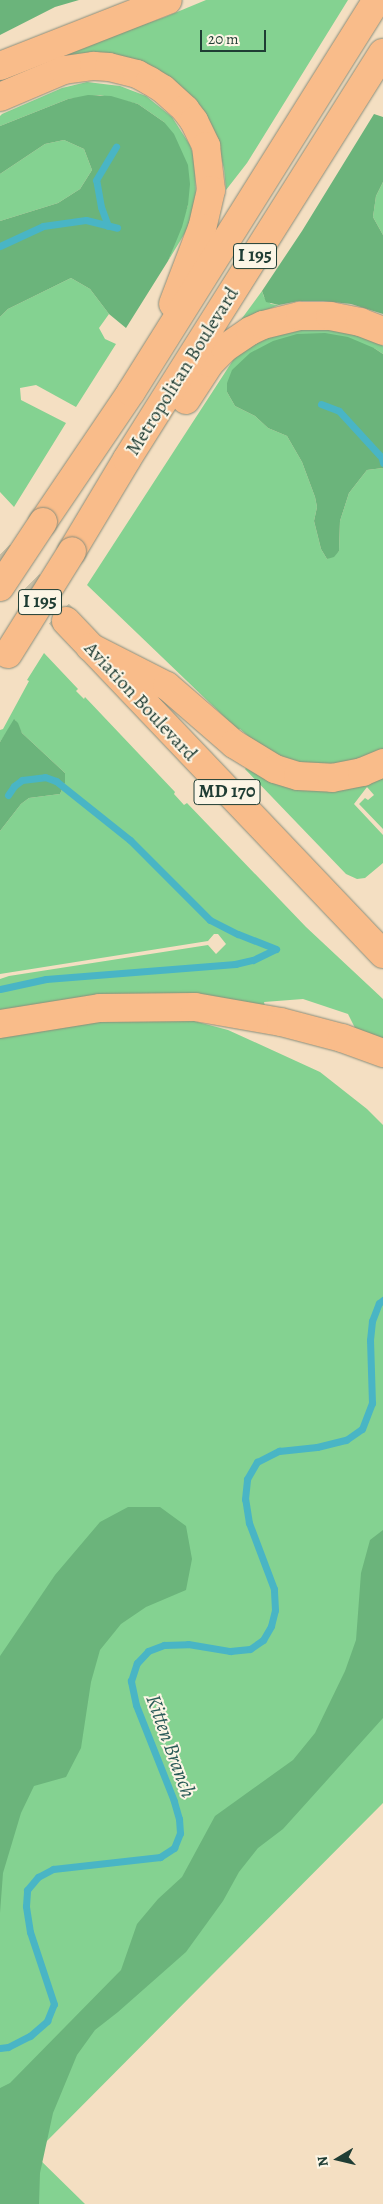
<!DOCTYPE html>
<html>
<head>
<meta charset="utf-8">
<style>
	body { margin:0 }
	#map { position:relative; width:383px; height:2204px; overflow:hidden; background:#f4dfc2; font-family:Alegreya,serif }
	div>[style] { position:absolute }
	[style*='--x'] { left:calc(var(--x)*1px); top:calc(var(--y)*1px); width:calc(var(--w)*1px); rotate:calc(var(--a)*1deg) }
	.green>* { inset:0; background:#84d291 }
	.forest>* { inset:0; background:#6bb47b }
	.stream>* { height:7px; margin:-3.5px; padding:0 3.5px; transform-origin:3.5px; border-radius:3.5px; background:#49b5c5 }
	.major-tunnel>* { height:28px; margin-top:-14px; transform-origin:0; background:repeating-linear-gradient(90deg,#c9bfa6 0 28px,transparent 0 42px) }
	.roads { filter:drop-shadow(0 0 1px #8a8e7b) drop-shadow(0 0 1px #8a8e7b) }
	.major>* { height:28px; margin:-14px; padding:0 14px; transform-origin:14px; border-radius:14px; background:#f9bc8a }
	.highway>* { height:28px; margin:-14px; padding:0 14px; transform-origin:14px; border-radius:14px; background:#f9bc8a }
	.bridges { filter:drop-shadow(0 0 1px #8a8e7b) drop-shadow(0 0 1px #8a8e7b) }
	.highway-bridge>* { height:28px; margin:-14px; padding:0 14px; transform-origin:14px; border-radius:14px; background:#f9bc8a }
	span { translate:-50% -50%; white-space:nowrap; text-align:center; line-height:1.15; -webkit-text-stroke:4px #fcf5e5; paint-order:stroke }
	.shield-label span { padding:1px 4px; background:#fcf5e5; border:1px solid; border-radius:4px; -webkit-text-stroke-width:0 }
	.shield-label { font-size:19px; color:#1f3d34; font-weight:700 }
	.street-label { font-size:20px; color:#1f3d34 }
	.water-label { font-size:21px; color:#2a5b58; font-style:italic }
	.north { position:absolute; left:313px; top:2134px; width:50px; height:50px; -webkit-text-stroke:4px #fcf5e5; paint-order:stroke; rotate:261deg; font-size:14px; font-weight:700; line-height:20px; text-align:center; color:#1f3d34 }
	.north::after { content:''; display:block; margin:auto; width:18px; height:22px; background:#1f3d34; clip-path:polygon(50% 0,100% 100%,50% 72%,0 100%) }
	.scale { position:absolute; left:200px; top:30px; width:66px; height:22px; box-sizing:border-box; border:2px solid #1f3d34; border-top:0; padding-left:6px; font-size:15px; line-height:18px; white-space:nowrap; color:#1f3d34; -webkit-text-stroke:4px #fcf5e5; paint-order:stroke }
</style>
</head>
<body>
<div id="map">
	<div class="green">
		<i style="clip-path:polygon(206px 0,348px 0,247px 163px,226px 190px,224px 169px,216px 137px,193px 99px,180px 86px,164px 74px,0 85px,0 75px,165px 17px)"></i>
		<i style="clip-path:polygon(87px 82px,120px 86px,146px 96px,172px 117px,190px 145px,195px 160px,196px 199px,188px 228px,168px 261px,188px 205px,164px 122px,138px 104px,100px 95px,68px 99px,0 126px,0 116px,2px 114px,62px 88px)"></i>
		<i style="clip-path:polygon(64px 140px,84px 149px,92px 170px,80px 189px,58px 203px,0 221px,0 174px,45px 144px)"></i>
		<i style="clip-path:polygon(383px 182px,383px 235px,373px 217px,376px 196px)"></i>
		<i style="clip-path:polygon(71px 278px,90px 289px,109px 314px,99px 328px,105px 339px,116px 344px,76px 407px,36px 385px,20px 388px,21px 400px,66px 423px,14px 507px,0 492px,0 317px,8px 309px)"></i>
		<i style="clip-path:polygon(262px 291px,264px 297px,271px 304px,279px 305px,259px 313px,248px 320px,240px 321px)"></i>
		<i style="clip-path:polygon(321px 328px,357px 334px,378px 343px,383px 346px,383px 354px,374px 348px,227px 383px,227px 392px,235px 406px,255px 416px,268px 428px,287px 436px,302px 462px,315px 497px,317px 507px,314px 521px,321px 549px,327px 559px,339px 551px,340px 521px,349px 493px,367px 470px,383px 468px,383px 750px,379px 752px,378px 750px,362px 759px,336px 765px,308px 765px,272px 755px,247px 738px,248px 736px,240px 729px,238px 730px,87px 585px,237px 354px,258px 340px,288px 331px)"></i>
		<i style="clip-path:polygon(44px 653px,78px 689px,76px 691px,84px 699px,85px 697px,175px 792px,174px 794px,184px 805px,187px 803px,306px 927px,383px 999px,383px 1043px,357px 1032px,348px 1014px,303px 999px,264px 1002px,265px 1007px,0 1013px,0 979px,9px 976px,208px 945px,216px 954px,226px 944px,218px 934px,214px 934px,208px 941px,0 974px,0 831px,21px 804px,29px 798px,60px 794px,65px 783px,65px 773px,22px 733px,15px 720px,0 742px,0 730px,3px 729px,29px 681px,27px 680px)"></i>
		<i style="clip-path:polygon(246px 768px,262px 777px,383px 776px,383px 829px,359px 804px,365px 798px,368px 800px,374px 795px,367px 787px,354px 804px,383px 835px,383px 863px,365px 878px,357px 879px,346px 874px,245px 769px)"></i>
		<i style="clip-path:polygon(60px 1015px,194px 1021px,228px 1030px,320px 1072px,367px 1109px,383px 1125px,383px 1803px,34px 2154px,85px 2204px,0 2204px,0 1029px)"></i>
	</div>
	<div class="forest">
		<i style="clip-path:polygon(0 0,79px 0,55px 7px,0 35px)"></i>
		<i style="clip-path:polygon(88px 95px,111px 96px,138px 104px,164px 122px,174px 134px,188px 165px,190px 184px,188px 205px,182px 227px,168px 261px,126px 328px,109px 314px,90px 289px,71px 278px,8px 309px,0 317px,0 221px,58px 203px,80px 189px,92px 170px,84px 149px,64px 140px,45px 144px,0 174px,0 126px,68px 99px)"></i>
		<i style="clip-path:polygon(374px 114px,383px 117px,383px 182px,376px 196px,373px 217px,383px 235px,383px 314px,351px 304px,323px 301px,299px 301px,279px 305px,266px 302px,262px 291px,302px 231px)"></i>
		<i style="clip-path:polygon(325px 333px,348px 337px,374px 348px,383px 354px,383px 468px,367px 470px,349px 493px,340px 521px,339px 551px,334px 557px,327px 559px,321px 549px,314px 521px,317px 507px,315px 497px,302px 462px,287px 436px,268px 428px,255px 416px,235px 406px,227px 392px,227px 383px,232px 370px,250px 353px,273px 341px,297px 334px)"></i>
		<i style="clip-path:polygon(14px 719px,18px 723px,22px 733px,65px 773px,65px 783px,60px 794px,29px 798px,21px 804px,0 831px,0 742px)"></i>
		<i style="clip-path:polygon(128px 1507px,160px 1507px,186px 1526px,192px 1559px,186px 1590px,146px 1607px,121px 1624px,100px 1650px,91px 1682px,81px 1748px,66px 1777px,34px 1786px,21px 1813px,3px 1873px,0 1913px,0 1656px,55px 1575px,100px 1522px)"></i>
		<i style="clip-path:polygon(383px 1530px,383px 1718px,283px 1829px,258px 1848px,239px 1872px,223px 1901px,186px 1952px,118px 2012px,95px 2030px,77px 2055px,53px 2113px,40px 2173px,39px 2204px,0 2204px,0 2088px,10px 2083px,121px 1970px,137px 1924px,158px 1899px,182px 1877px,215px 1816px,293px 1760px,315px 1733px,345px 1671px,356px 1640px,361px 1573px,370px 1540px)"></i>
	</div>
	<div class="stream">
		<i style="--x:108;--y:226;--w:20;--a:-110"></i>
		<i style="--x:101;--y:207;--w:27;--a:-100"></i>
		<i style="--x:96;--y:180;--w:39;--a:-59"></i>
		<i style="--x:0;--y:246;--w:47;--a:-24.9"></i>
		<i style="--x:43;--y:226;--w:43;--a:-7.9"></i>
		<i style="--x:86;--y:220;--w:32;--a:14"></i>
		<i style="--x:321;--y:404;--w:19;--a:21"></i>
		<i style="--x:339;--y:411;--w:64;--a:47.5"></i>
		<i style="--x:382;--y:458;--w:5;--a:79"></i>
		<i style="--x:8;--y:795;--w:11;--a:-56"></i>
		<i style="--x:14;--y:786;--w:10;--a:-37"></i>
		<i style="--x:22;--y:780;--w:23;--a:-7"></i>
		<i style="--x:45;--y:777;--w:12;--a:20"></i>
		<i style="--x:56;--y:781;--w:95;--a:38.6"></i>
		<i style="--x:130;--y:840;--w:113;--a:45"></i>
		<i style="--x:210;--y:920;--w:31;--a:27"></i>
		<i style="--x:238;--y:934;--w:41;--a:21.5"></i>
		<i style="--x:0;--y:989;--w:47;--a:-12.3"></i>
		<i style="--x:46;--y:979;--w:190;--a:-4.5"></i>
		<i style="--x:235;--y:964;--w:18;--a:-13"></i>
		<i style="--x:253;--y:960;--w:25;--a:-26"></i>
		<i style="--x:0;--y:2048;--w:8;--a:-7"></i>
		<i style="--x:8;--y:2047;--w:25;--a:-27"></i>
		<i style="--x:30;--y:2036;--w:23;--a:-41"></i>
		<i style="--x:47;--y:2021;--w:18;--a:-68"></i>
		<i style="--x:54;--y:2004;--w:76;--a:-108.4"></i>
		<i style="--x:30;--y:1932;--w:26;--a:-99"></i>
		<i style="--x:26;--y:1906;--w:16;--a:-86"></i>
		<i style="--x:27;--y:1890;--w:17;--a:-50"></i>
		<i style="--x:38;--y:1877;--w:17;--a:-28"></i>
		<i style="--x:53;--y:1869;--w:108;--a:-6.4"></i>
		<i style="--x:160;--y:1857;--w:17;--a:-33"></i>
		<i style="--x:174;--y:1848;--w:16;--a:-68"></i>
		<i style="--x:180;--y:1833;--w:14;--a:-94"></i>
		<i style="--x:179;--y:1819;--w:19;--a:-106"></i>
		<i style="--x:174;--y:1801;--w:103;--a:-111.6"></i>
		<i style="--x:136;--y:1705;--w:25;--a:-102"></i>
		<i style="--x:131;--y:1681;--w:19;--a:-72"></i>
		<i style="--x:137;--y:1663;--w:16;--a:-47"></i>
		<i style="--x:148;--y:1651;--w:17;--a:-21"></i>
		<i style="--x:164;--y:1645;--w:24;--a:-2"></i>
		<i style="--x:188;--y:1644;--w:43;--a:9.5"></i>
		<i style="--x:230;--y:1651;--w:20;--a:-6"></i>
		<i style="--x:250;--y:1649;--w:16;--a:-35"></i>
		<i style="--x:263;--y:1640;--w:16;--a:-60"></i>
		<i style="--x:271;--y:1626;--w:16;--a:-76"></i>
		<i style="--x:275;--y:1610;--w:21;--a:-93"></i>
		<i style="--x:274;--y:1589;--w:71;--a:-110.7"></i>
		<i style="--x:249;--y:1523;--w:24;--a:-99"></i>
		<i style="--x:245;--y:1499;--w:20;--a:-84"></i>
		<i style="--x:247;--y:1479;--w:20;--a:-60"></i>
		<i style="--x:257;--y:1462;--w:25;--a:-27"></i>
		<i style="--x:279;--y:1451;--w:38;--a:-6"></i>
		<i style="--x:317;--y:1447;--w:30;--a:-14"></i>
		<i style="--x:346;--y:1440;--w:19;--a:-35"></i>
		<i style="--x:362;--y:1429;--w:28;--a:-69"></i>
		<i style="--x:372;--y:1403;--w:63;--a:-91.8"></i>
		<i style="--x:370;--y:1340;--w:19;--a:-84"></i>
		<i style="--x:372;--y:1321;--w:19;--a:-69"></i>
		<i style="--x:379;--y:1303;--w:5;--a:-37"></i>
	</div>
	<div class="major-tunnel">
		<i style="--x:0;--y:554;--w:94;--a:45.4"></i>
	</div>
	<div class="roads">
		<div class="major">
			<i style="--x:66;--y:621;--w:460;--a:46.4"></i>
		</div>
		<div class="highway">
			<i style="--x:0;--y:66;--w:180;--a:-21.4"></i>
			<i style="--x:0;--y:97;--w:69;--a:-22.9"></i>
			<i style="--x:64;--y:70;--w:30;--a:-8"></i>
			<i style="--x:94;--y:66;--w:15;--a:4"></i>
			<i style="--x:109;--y:67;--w:29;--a:14"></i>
			<i style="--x:137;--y:74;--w:15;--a:28"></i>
			<i style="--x:150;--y:81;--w:15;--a:32"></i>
			<i style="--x:163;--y:89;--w:30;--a:42"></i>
			<i style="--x:185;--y:109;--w:15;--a:53"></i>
			<i style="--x:194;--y:121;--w:28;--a:64"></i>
			<i style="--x:206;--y:146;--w:44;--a:83.5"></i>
			<i style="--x:211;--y:190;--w:39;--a:103"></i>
			<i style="--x:202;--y:228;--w:81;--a:110.9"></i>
			<i style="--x:186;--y:400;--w:44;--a:-57"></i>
			<i style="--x:210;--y:363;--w:21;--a:-45"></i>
			<i style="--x:225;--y:348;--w:30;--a:-34"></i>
			<i style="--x:250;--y:331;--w:14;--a:-25"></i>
			<i style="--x:263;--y:325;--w:38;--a:-14"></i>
			<i style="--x:300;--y:316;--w:30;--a:0"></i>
			<i style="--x:330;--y:316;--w:31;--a:11"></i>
			<i style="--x:360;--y:322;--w:25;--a:21"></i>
			<i style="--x:43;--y:522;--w:157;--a:-55.9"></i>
			<i style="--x:131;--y:392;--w:463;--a:-57.9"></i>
			<i style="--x:72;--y:551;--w:107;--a:-59.1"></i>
			<i style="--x:127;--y:459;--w:480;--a:-57.8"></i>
			<i style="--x:90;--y:647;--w:86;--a:26.9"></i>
			<i style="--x:167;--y:686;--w:89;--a:40.9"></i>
			<i style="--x:234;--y:744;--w:48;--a:31.4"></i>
			<i style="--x:275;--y:769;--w:24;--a:17"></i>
			<i style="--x:298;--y:776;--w:34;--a:3"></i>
			<i style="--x:332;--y:778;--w:31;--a:-11"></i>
			<i style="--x:362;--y:772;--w:23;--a:-23"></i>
			<i style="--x:0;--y:1024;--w:101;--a:-9.1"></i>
			<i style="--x:100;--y:1008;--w:95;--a:-0.6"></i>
			<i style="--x:195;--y:1007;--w:87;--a:9.9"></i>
			<i style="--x:281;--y:1022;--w:63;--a:14.7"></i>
			<i style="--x:342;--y:1038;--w:44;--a:20.1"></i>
		</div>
	</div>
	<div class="bridges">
		<div class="highway-bridge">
			<i style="--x:0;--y:587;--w:78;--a:-56.5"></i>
			<i style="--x:8;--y:654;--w:121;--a:-58.1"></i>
		</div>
	</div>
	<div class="shield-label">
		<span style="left:255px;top:256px">I 195</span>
		<span style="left:40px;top:602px">I 195</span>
		<span style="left:227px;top:792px">MD 170</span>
	</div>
	<div class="street-label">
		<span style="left:182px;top:371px;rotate:-58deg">Metropolitan Boulevard</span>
		<span style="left:141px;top:701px;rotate:47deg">Aviation Boulevard</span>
	</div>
	<div class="water-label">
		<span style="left:171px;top:1746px;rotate:70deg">Kitten Branch</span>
	</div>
	<div class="north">N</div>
	<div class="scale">20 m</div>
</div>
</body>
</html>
